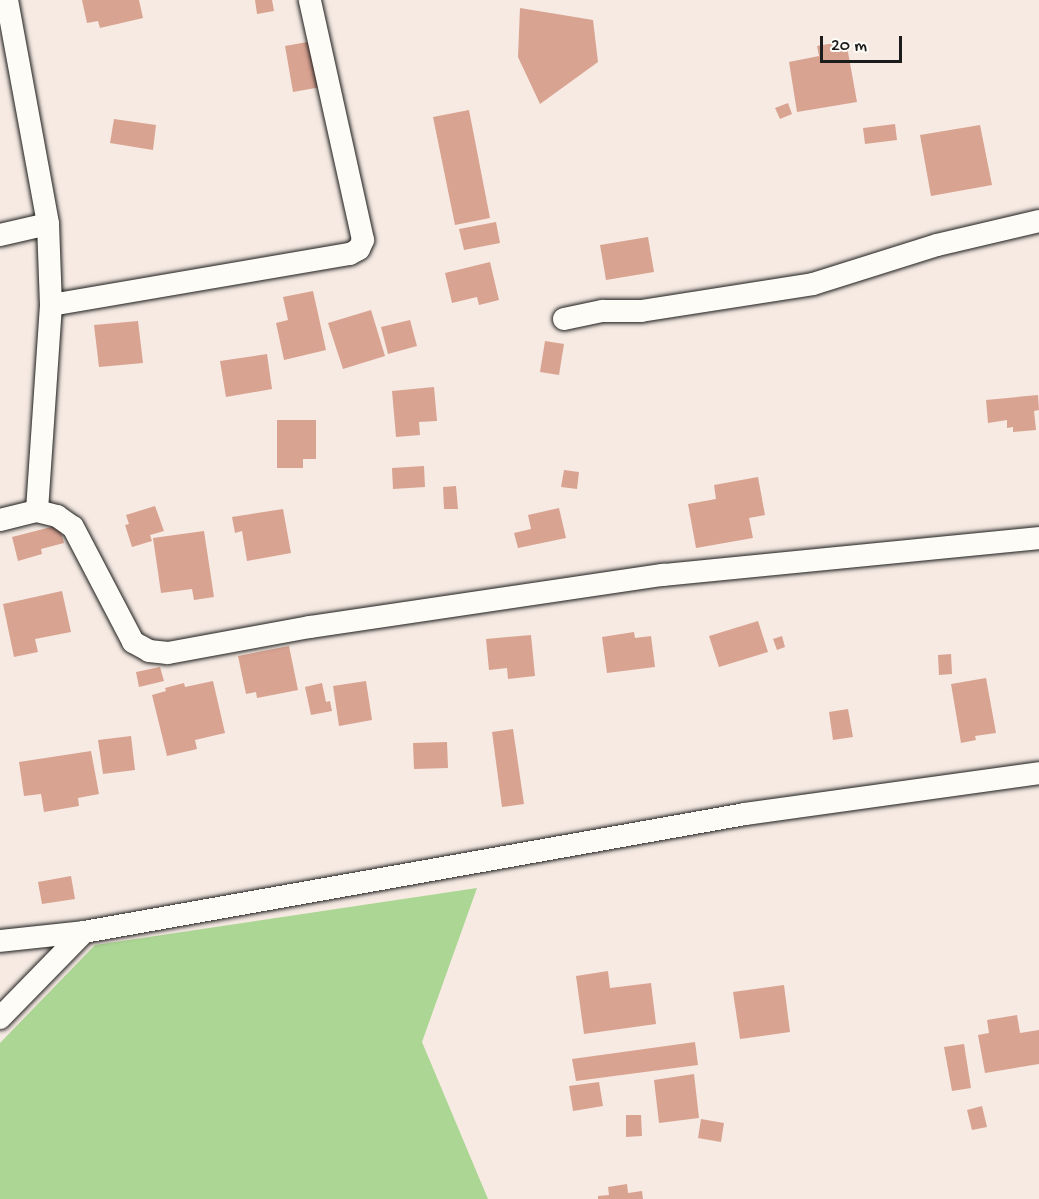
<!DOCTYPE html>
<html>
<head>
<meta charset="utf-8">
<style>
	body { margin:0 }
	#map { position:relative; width:1039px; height:1199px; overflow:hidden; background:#f6eae3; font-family:"Gochi Hand",sans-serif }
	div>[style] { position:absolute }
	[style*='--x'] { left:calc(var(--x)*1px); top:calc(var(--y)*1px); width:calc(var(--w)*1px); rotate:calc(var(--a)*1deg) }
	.green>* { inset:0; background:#acd694 }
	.building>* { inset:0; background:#d9a391 }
	.roads { filter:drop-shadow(0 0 2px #1c1c1c) drop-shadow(0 0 2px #1c1c1c) }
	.minor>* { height:22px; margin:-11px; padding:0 11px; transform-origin:11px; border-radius:11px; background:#fdfcf7 }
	span { translate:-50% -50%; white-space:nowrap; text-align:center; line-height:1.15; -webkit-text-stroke:4.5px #fdfcf7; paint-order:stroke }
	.scale { position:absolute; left:820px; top:36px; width:82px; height:27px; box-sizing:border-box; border:3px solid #1c1c1c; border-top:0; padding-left:8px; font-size:18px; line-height:21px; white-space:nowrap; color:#1c1c1c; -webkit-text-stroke:4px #fdfcf7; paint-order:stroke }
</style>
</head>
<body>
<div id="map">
	<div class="green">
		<i style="clip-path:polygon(477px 888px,422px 1042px,488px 1199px,0 1199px,0 1043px,95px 945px)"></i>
	</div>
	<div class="building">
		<i style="clip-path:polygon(82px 0,139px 0,143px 18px,100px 28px,98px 21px,87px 23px)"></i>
		<i style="clip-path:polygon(255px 0,272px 0,274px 11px,257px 14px)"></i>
		<i style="clip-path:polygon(520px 8px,593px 20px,598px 62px,540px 104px,518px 57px)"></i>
		<i style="clip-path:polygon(313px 41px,321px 87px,293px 92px,285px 46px)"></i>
		<i style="clip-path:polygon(846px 41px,857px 102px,797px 112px,789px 62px,819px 56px,817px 46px)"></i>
		<i style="clip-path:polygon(788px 103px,792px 114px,780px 119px,775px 108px)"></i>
		<i style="clip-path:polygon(469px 110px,490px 218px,455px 225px,433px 117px)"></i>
		<i style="clip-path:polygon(114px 119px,156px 125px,153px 150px,110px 143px)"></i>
		<i style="clip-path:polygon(895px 124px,897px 140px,865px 144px,863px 128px)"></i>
		<i style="clip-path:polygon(980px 125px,992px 185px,931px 196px,920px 135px)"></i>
		<i style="clip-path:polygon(496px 222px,500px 243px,464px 250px,459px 229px)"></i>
		<i style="clip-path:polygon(648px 237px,654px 272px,606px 280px,600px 245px)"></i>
		<i style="clip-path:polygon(490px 262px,499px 300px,479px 305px,477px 297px,452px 303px,445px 273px)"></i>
		<i style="clip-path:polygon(313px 291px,326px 350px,284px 360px,276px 323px,288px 320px,283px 297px)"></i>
		<i style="clip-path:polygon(371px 310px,385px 356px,343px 369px,328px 323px)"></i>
		<i style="clip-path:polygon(410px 320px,417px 346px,388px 354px,381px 327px)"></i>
		<i style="clip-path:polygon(138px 321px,143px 363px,99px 367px,94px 325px)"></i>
		<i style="clip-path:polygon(545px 341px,564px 344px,559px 375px,540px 372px)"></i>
		<i style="clip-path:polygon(267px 354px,272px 389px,226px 397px,220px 361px)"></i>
		<i style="clip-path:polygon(434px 387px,437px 421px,419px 422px,420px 435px,396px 437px,392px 391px)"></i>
		<i style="clip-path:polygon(1038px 395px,1039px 410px,1034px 411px,1036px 430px,1013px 432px,1013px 427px,1007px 428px,1007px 420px,988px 423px,986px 400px)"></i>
		<i style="clip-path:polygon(277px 420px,316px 420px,316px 459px,303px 459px,303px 468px,277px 468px)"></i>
		<i style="clip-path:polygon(424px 466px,425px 487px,393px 489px,392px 468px)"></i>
		<i style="clip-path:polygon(564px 470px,579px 472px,577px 489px,561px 487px)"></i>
		<i style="clip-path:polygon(758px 477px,765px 515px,749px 518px,753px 538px,696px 548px,688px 504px,716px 499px,714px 485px)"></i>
		<i style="clip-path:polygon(456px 486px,458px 509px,444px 509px,443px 487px)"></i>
		<i style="clip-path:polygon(155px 506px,164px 531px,150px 535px,152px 541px,132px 547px,125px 525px,129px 524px,126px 515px)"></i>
		<i style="clip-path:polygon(559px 508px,566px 538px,518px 548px,514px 533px,531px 529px,528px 515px)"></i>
		<i style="clip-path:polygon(283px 509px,291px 553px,247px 561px,242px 531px,235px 533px,232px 517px)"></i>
		<i style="clip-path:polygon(59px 525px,64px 543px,41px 549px,42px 554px,18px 561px,12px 537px)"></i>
		<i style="clip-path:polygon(204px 531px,214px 597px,194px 600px,192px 589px,161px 593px,153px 538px)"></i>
		<i style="clip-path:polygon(62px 591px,71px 632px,35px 639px,38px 652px,14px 657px,3px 604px)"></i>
		<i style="clip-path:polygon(758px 621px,768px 652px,719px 667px,709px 636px)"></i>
		<i style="clip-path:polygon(634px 632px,635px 638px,651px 636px,655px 667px,607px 673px,602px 637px)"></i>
		<i style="clip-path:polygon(531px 635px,535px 676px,508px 679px,507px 668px,489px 670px,486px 639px)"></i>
		<i style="clip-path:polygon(782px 636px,785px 647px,777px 650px,773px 639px)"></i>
		<i style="clip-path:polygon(289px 646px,298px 690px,257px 698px,256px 692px,246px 694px,238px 656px)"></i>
		<i style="clip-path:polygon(951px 654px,952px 674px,939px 675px,938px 655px)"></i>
		<i style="clip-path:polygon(160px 667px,164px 681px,139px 687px,136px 672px)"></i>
		<i style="clip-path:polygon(986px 678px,996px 733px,975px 736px,976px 740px,961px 743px,951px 684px)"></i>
		<i style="clip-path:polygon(213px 681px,225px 733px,195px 740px,197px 749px,167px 756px,152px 695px,166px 691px,165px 688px,184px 683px,185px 687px)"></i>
		<i style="clip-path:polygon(366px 681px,372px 720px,339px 726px,333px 686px)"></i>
		<i style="clip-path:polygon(322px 683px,326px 702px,330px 701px,332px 711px,311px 715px,305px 687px)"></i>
		<i style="clip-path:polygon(848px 709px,853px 737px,833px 740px,829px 712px)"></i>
		<i style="clip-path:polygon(513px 729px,524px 804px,502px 807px,492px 732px)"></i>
		<i style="clip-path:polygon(131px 736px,135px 770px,103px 774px,98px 740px)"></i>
		<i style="clip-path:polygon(447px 742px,448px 768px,414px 769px,413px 743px)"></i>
		<i style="clip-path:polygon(91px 751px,99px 794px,78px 798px,79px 806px,44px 812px,41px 794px,24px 796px,19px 762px)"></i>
		<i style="clip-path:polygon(71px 876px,75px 899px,42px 904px,38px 882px)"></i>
		<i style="clip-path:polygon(608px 971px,610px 988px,651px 983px,656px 1024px,584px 1034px,576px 976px)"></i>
		<i style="clip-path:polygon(784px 985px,790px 1032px,740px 1039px,733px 992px)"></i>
		<i style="clip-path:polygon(1017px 1015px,1020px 1033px,1039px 1030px,1039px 1064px,985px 1073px,978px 1035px,989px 1033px,987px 1020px)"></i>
		<i style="clip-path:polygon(695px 1042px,698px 1065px,576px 1081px,572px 1059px)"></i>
		<i style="clip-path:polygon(964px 1044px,971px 1088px,952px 1091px,944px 1047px)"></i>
		<i style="clip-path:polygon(694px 1074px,699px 1118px,659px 1123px,654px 1080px)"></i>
		<i style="clip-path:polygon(599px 1082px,603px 1106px,573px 1111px,569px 1086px)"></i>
		<i style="clip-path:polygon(982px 1106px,987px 1127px,972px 1130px,967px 1110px)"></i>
		<i style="clip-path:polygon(626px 1115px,641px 1115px,642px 1136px,626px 1137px)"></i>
		<i style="clip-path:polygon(701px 1119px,724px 1123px,721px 1142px,698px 1138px)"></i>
		<i style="clip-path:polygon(627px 1184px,628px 1193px,642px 1191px,643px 1199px,598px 1199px,598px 1196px,609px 1195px,608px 1187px)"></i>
	</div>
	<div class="roads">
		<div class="minor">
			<i style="--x:7;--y:0;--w:228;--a:79.6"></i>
			<i style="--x:48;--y:224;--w:81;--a:87.9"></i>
			<i style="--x:51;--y:305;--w:206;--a:93.9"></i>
			<i style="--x:0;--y:235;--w:49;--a:-12.9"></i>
			<i style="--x:51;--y:305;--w:303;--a:-9.7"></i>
			<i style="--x:350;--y:254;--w:10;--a:-29"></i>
			<i style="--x:359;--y:249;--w:10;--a:-66"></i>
			<i style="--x:363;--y:240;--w:246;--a:-102.5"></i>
			<i style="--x:564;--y:319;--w:40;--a:-12"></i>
			<i style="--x:603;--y:311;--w:38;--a:0"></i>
			<i style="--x:641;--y:311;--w:174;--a:-8.9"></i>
			<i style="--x:813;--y:284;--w:130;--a:-17.5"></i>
			<i style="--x:937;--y:245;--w:105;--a:-13.2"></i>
			<i style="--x:0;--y:520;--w:38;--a:-14"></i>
			<i style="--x:37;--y:511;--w:21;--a:14"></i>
			<i style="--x:57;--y:516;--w:19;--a:35"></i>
			<i style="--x:73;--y:527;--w:130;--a:62.4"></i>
			<i style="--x:133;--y:642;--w:18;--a:29"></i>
			<i style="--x:149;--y:651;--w:19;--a:6"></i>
			<i style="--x:168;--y:653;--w:144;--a:-10.4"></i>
			<i style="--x:310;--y:627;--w:357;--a:-8.4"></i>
			<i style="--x:663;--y:575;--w:378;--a:-5.6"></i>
			<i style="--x:0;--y:941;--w:84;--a:-6.1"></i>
			<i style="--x:84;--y:932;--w:671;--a:-10.12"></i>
			<i style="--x:745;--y:814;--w:297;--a:-7.9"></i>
			<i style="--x:0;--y:1018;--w:120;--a:-45.7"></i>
		</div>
	</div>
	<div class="scale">20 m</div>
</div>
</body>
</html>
